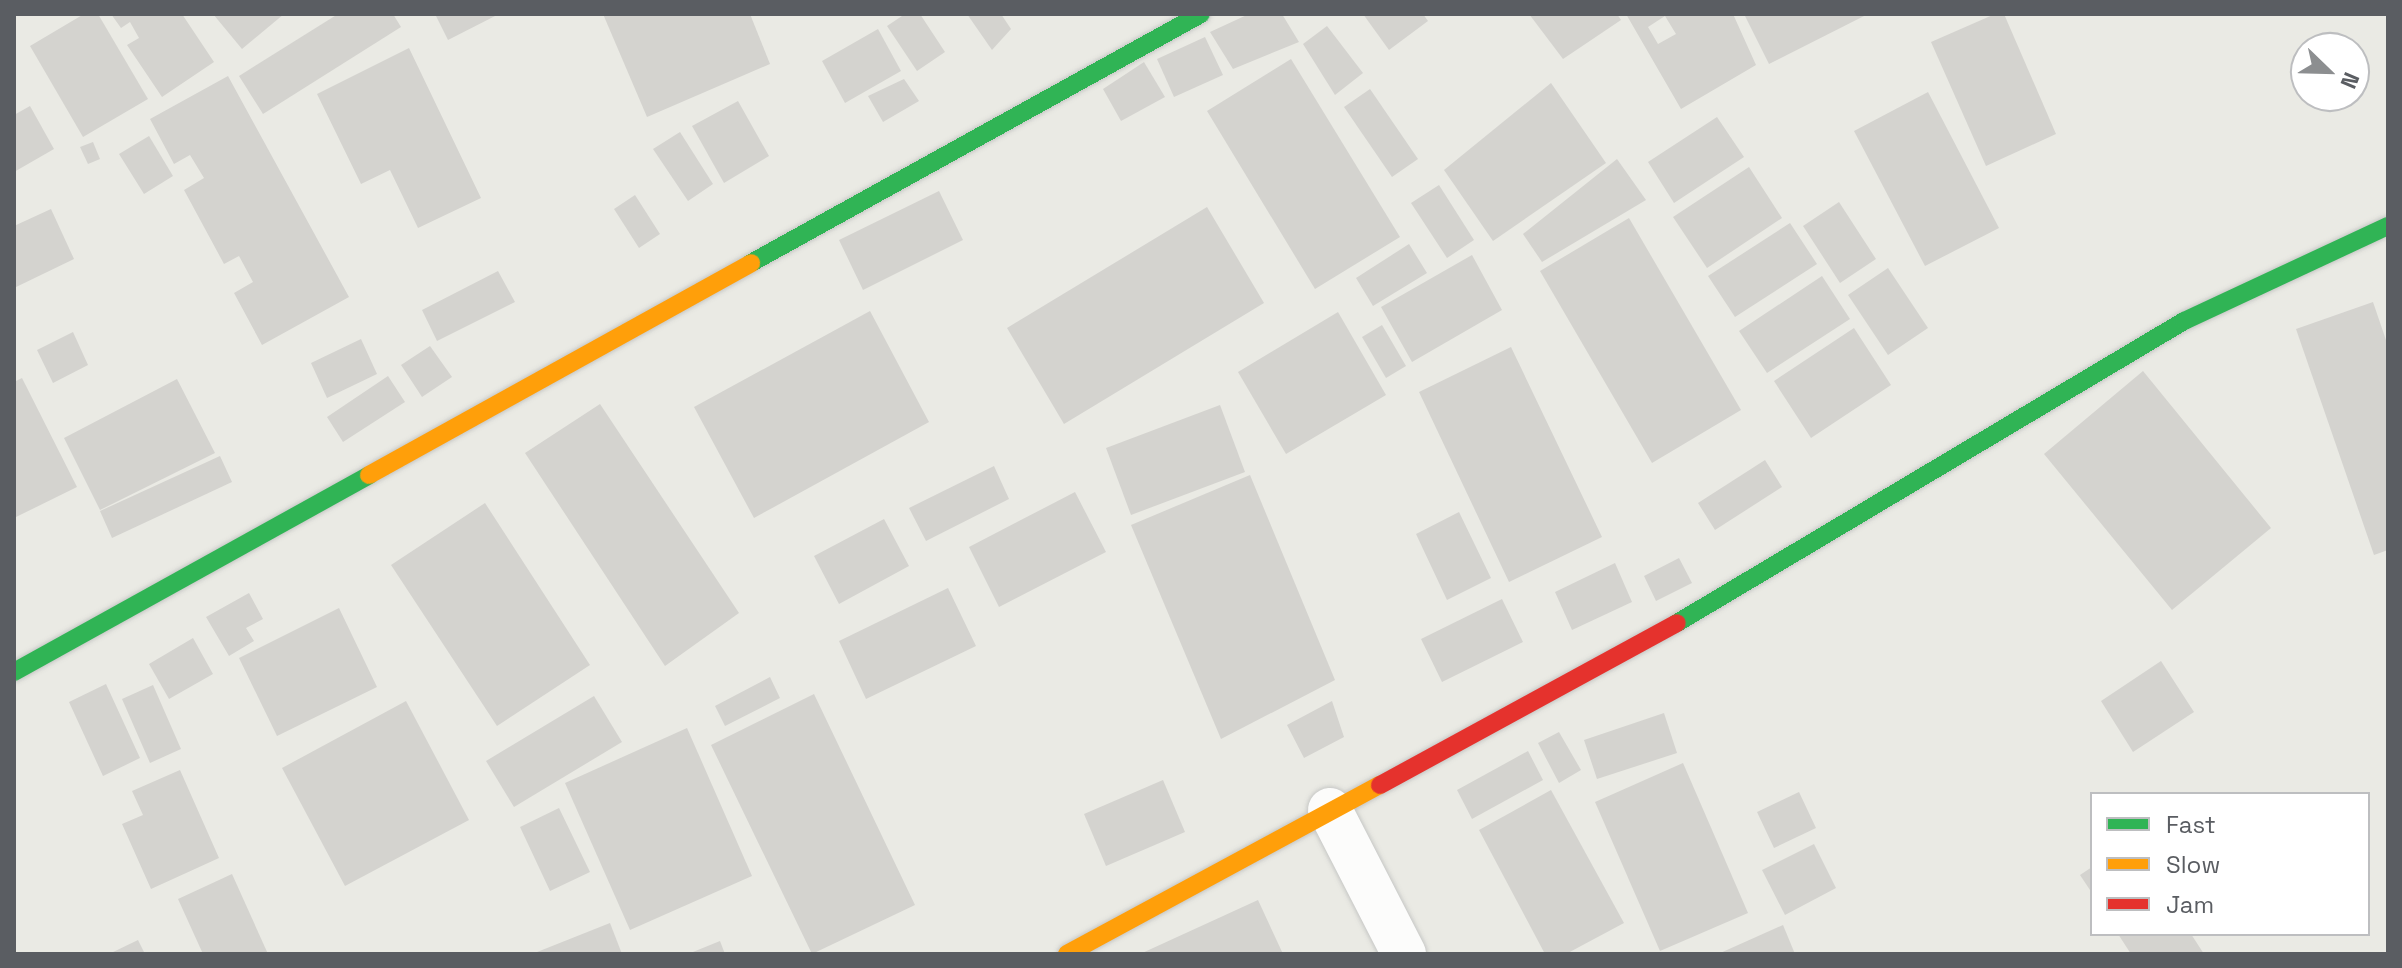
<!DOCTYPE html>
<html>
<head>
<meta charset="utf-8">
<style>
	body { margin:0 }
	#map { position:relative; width:2402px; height:968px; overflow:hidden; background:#eaeae4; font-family:"Space Grotesk",sans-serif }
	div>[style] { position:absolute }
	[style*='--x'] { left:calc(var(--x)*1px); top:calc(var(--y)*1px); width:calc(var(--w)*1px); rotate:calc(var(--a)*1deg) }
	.building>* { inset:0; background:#d4d3cf }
	.roads { filter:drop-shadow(0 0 2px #c6c7c5) drop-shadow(0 0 2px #c6c7c5) }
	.street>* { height:44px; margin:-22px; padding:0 22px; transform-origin:22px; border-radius:22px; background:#fcfcfb }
	.fast>* { height:18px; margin:-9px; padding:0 9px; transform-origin:9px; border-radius:9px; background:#30b455 }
	.slow>* { height:18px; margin:-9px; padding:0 9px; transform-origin:9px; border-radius:9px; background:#ff9f0a }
	.jam>* { height:18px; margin:-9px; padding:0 9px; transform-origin:9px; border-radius:9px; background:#e5322d }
	span { translate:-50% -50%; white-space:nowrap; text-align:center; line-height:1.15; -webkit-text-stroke:8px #fff; paint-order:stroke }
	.frame { position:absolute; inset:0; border:16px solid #5a5d62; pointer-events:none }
	.legend { position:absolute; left:2090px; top:792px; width:280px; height:144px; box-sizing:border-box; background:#fff; border:2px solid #bdbec0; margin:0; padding:10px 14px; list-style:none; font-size:24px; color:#5a5d62 }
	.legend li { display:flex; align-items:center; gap:16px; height:40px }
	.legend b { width:40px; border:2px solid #bdbec0 }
	.north { position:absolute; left:2290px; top:32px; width:80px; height:80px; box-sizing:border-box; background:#fff; border:2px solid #bdbec0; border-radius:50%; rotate:113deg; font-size:22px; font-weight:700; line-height:32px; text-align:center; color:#5a5d62 }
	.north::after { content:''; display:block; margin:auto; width:28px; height:36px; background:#8c8e90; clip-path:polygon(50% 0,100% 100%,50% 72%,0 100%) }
</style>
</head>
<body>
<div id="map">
	<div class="building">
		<i style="clip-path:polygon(84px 14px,98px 14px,148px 99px,83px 137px,30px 46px)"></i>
		<i style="clip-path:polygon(111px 14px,182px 14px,214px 62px,162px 97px,127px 45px,139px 38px,130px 22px,121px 28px)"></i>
		<i style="clip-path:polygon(213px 14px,284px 14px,242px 49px)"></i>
		<i style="clip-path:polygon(338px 14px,393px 14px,401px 27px,263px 114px,239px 76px)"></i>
		<i style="clip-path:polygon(435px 14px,499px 14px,448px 40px)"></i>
		<i style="clip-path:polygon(603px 14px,750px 14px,770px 64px,647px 117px)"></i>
		<i style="clip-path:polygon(905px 14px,920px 14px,945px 52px,917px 71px,887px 26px)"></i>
		<i style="clip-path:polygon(967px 14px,1001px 14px,1011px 29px,992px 50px)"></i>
		<i style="clip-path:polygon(1249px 14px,1282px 14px,1299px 42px,1233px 69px,1210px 32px)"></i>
		<i style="clip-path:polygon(1363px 14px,1423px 14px,1428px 21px,1389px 50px)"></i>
		<i style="clip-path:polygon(1529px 14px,1617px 14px,1621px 20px,1563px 59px)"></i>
		<i style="clip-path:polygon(evenodd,1626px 14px,1733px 14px,1756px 65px,1681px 109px,1626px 14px,1665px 16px,1676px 34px,1658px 44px,1648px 27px,1665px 16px)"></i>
		<i style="clip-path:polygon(1744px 14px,1868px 14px,1769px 64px)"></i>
		<i style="clip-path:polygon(1995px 14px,2004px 14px,2056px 134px,1986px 166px,1931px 42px)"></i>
		<i style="clip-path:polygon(1327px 26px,1363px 73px,1335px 95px,1303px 44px)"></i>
		<i style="clip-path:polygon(878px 29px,901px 71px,845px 103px,822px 61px)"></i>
		<i style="clip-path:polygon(1205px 37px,1223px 75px,1174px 97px,1157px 59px)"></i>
		<i style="clip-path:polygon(409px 48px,481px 198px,418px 228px,390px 170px,361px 184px,317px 94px)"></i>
		<i style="clip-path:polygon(1291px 59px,1400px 237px,1315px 289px,1207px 111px)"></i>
		<i style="clip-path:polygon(1144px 62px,1165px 97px,1121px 121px,1103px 89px)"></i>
		<i style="clip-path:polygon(228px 76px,349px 297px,262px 345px,234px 293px,253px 282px,239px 256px,224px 264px,184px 190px,204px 178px,190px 155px,174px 164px,150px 119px)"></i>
		<i style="clip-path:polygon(904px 79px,919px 101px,883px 122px,868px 96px)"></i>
		<i style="clip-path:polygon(1551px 83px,1606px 163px,1493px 241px,1444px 170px)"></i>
		<i style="clip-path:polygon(1370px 89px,1418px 159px,1392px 177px,1344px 107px)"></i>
		<i style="clip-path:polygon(1928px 92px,1999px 228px,1925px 266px,1854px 131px)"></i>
		<i style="clip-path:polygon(738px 101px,769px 156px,724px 183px,692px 126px)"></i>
		<i style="clip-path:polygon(30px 106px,54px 149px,14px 172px,14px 115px)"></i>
		<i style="clip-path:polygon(1717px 117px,1744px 157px,1674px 203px,1648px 162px)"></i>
		<i style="clip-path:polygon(680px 132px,713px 184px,688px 201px,653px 149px)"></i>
		<i style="clip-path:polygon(149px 136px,173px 176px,144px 194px,119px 154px)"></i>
		<i style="clip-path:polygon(93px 142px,100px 159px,88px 164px,80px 147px)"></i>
		<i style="clip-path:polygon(1617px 159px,1646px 200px,1542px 262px,1523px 234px)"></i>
		<i style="clip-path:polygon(1749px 167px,1782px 218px,1707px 268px,1673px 217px)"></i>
		<i style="clip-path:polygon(1439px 185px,1474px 240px,1447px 258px,1411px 203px)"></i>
		<i style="clip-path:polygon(939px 191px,963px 240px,863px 290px,839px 240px)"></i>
		<i style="clip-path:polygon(635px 195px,660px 234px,639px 248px,614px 209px)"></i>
		<i style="clip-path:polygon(1839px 202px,1876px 259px,1840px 283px,1803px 226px)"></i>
		<i style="clip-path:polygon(1207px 207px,1264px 303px,1064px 424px,1007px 328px)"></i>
		<i style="clip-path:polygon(51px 209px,74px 259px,14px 288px,14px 226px)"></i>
		<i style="clip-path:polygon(1629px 218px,1741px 410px,1652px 463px,1540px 271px)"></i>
		<i style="clip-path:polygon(1790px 223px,1817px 264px,1735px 317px,1708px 276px)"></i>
		<i style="clip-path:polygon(1409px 244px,1427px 273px,1373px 306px,1356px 278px)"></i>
		<i style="clip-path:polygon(1472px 255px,1502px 310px,1412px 362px,1381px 307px)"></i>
		<i style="clip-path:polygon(1888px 268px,1928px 328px,1888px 355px,1848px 295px)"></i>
		<i style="clip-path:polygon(498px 271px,515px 302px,437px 341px,422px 310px)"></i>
		<i style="clip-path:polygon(1822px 276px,1850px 319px,1767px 373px,1739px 331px)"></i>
		<i style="clip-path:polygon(2373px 302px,2388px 346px,2388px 550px,2374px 555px,2296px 329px)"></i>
		<i style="clip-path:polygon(870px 311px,929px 422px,754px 518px,694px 407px)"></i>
		<i style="clip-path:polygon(1338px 312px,1386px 395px,1286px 454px,1238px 372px)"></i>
		<i style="clip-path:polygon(1382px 325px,1406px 366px,1386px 378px,1362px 337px)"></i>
		<i style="clip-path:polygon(1854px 328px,1891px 385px,1811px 438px,1774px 381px)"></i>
		<i style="clip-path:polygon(73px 332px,88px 365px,53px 383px,37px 350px)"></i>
		<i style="clip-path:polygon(361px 339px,377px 374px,327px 398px,311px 363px)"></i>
		<i style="clip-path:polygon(430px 346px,452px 377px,422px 397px,401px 365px)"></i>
		<i style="clip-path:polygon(1511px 347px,1602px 537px,1509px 582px,1419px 392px)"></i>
		<i style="clip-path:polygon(2143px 371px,2271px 528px,2172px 610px,2044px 454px)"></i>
		<i style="clip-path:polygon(388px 376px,405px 402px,343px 442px,327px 417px)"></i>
		<i style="clip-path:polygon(22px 378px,77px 487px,14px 518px,14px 382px)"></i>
		<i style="clip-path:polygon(177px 379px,215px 453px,100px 510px,64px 438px)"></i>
		<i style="clip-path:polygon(600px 404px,739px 613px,665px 666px,525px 453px)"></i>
		<i style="clip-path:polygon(1220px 405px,1245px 472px,1131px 515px,1106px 448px)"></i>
		<i style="clip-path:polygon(220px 456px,232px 482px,112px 538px,100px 511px)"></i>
		<i style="clip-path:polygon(1765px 460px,1782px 487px,1715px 530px,1698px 503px)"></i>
		<i style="clip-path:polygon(994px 466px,1009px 499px,926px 541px,909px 508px)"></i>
		<i style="clip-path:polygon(1250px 475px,1335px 680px,1221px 739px,1131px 525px)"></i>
		<i style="clip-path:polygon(1075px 492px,1106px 552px,999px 607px,969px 547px)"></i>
		<i style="clip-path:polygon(485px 503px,590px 665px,497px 726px,391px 565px)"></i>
		<i style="clip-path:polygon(1459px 512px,1491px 578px,1447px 600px,1416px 534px)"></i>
		<i style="clip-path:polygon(884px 519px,909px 566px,839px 604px,814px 556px)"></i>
		<i style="clip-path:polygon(1679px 558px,1692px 583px,1656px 601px,1644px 576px)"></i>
		<i style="clip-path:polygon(1615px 563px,1632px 602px,1572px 630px,1555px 592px)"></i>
		<i style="clip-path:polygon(948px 588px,976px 646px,866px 699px,839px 641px)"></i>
		<i style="clip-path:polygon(249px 593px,263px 619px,246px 628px,254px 641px,229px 656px,206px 617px)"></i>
		<i style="clip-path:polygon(1502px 599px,1523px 642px,1442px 682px,1421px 639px)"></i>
		<i style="clip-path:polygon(339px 608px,377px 687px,277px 736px,239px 658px)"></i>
		<i style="clip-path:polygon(193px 638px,213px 674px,169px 699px,149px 664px)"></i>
		<i style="clip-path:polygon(2161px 661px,2194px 712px,2133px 752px,2101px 701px)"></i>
		<i style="clip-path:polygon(770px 677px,780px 698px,725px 726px,715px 706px)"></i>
		<i style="clip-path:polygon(106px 684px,140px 758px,103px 776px,69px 702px)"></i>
		<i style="clip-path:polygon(153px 685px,181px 749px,150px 763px,122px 699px)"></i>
		<i style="clip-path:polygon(814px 694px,915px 905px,812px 954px,711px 745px)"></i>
		<i style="clip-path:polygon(594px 696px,622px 742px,514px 807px,486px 761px)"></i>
		<i style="clip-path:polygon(406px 701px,469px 820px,345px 886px,282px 768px)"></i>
		<i style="clip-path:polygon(1332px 701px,1344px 737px,1304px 758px,1287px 725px)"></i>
		<i style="clip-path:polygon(1664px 713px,1677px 753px,1597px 779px,1584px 740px)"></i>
		<i style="clip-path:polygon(687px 728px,752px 876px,630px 930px,565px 783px)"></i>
		<i style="clip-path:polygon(1559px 732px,1581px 770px,1559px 783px,1538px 743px)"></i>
		<i style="clip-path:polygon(1528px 751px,1543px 780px,1472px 819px,1457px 790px)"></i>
		<i style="clip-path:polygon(1683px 763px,1748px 913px,1660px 951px,1595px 802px)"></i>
		<i style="clip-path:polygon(180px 770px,219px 858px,151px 889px,122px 824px,143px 815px,132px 791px)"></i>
		<i style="clip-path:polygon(1163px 780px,1185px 832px,1106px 866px,1084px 814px)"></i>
		<i style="clip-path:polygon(1551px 790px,1624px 923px,1566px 954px,1545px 954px,1479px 830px)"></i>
		<i style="clip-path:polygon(1799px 792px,1816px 828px,1774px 848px,1757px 812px)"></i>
		<i style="clip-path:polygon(559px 808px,590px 872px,550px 891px,520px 827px)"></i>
		<i style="clip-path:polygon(1814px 844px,1836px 888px,1785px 915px,1762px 870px)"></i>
		<i style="clip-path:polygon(2092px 867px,2092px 893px,2080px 875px)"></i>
		<i style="clip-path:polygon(232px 874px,268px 954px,203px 954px,178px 899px)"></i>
		<i style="clip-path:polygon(1258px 900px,1283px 954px,1140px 954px)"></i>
		<i style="clip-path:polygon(610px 923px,622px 954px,532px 954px)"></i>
		<i style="clip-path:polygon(1783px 925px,1795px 954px,1718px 954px)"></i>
		<i style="clip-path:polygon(2118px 934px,2191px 934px,2204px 954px,2131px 954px)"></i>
		<i style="clip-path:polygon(138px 940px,145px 954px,109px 954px)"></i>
		<i style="clip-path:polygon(720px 941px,725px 954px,688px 954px)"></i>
	</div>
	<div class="roads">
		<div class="street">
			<i style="--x:1330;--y:810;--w:162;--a:62.8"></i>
		</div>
		<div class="fast">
			<i style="--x:751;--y:263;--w:514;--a:-28.96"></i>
			<i style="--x:1677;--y:623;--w:590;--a:-30.78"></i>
			<i style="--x:2184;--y:321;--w:225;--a:-25"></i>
			<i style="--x:14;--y:672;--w:406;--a:-29"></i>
		</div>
		<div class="slow">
			<i style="--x:369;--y:475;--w:437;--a:-29"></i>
			<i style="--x:1067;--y:954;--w:356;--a:-28.4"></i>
		</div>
		<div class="jam">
			<i style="--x:1380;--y:785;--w:338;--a:-28.6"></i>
		</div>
	</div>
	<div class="frame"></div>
	<ul class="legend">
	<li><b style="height:10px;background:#30b455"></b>Fast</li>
	<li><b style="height:10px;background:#ff9f0a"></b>Slow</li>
	<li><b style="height:10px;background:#e5322d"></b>Jam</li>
	</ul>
	<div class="north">N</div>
</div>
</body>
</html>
